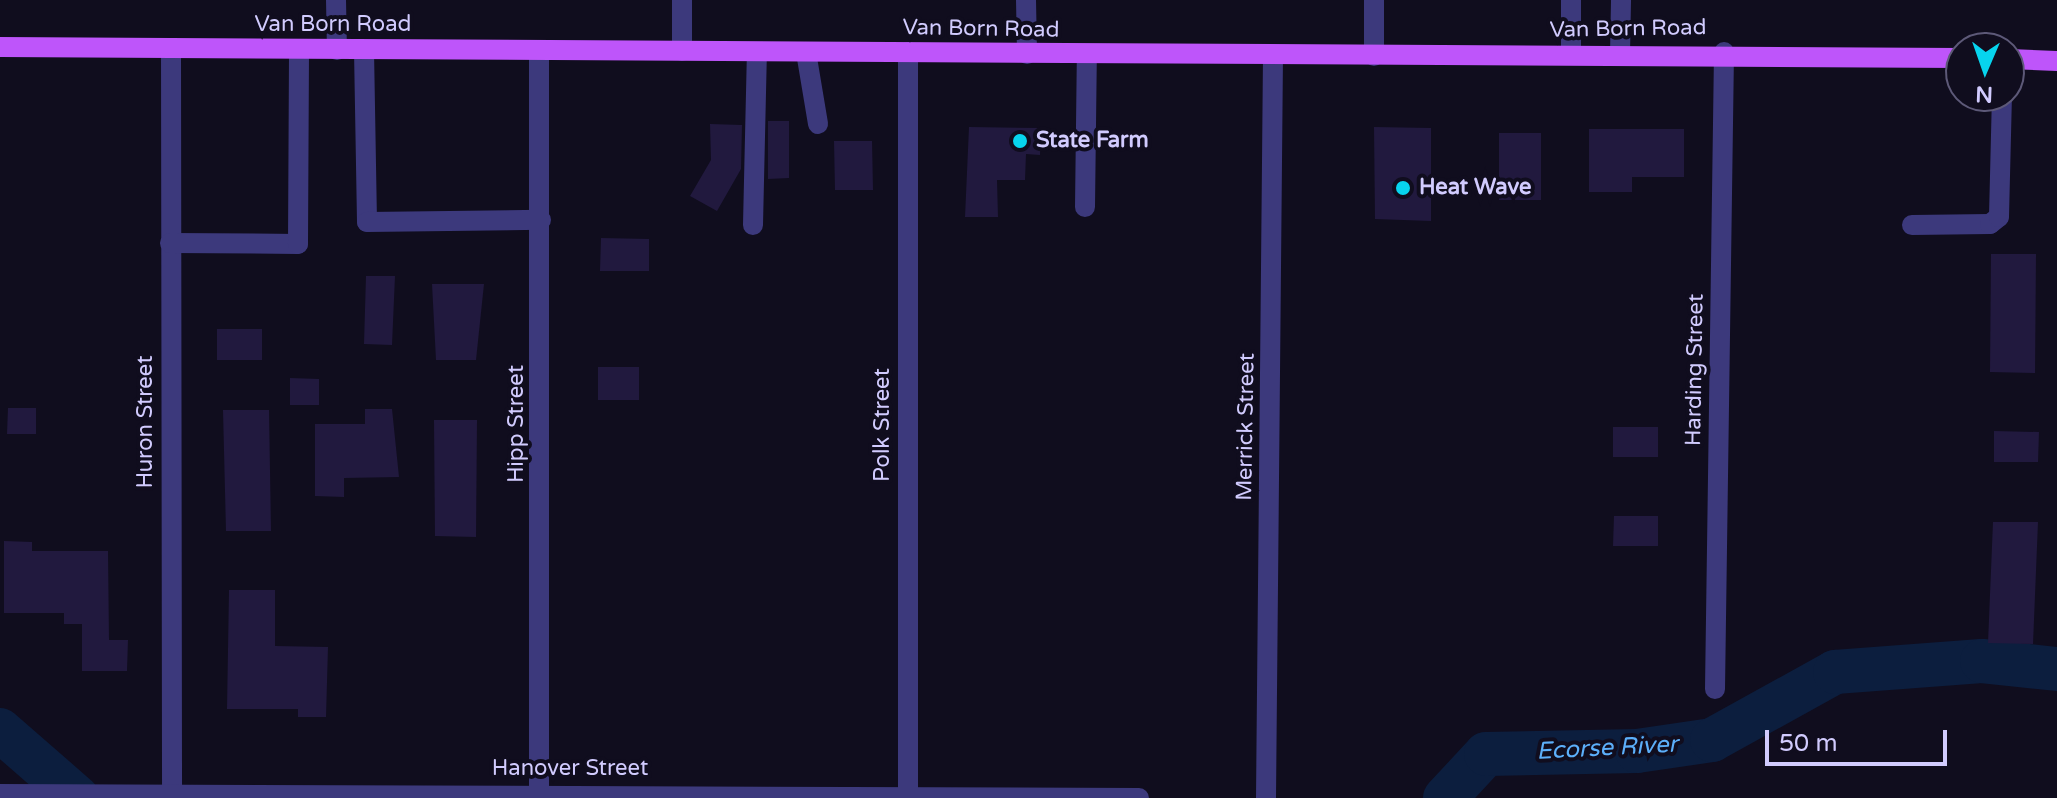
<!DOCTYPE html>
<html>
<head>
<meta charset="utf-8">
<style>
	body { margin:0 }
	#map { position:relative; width:2057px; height:798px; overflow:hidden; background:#100d1e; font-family:"Varela Round",sans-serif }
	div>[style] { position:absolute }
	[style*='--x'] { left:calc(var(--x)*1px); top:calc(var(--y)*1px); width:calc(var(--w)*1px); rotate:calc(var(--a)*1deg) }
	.river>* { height:44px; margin:-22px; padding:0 22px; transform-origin:22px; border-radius:22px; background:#0c1e3e }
	.building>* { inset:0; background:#21193e }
	.minor>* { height:20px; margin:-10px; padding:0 10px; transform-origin:10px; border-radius:10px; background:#3c397c }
	.major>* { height:20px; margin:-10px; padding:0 10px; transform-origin:10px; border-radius:10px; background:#be55fa }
	.dots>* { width:22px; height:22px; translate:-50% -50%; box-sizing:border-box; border:4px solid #100d1e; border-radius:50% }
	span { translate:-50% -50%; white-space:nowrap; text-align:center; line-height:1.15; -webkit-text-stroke:8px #100d1e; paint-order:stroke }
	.street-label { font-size:22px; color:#d1cbfe }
	.poi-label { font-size:22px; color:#d1cbfe; font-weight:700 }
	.left { translate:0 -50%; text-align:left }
	.water-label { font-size:24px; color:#5caffa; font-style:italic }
	.north { position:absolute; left:1945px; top:32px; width:80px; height:80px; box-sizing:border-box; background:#100d1e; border:2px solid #5d5978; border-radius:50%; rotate:182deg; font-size:22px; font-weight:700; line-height:32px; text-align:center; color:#d1cbfe }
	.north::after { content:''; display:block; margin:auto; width:28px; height:36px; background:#07d4ee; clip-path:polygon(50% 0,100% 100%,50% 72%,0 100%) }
	.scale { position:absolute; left:1765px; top:730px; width:182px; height:36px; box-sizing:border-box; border:4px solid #d1cbfe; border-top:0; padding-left:10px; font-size:24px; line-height:28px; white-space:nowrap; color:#d1cbfe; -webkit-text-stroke:6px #100d1e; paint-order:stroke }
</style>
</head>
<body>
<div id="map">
	<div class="river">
		<i style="--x:0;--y:730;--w:103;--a:41.1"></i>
		<i style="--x:1445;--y:798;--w:60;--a:-47"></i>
		<i style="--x:1486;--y:754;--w:151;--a:-1.1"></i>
		<i style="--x:1637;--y:751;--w:76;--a:-8.3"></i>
		<i style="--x:1712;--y:740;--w:141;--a:-28.9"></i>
		<i style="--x:1835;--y:672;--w:147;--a:-4.3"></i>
		<i style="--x:1982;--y:661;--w:75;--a:6.1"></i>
	</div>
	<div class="building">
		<i style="clip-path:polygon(768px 121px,789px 121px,789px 178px,768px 179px)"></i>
		<i style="clip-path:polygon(710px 124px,742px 125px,741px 169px,717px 211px,690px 196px,711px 160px)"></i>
		<i style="clip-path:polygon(969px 127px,1041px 128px,1040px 155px,1026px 154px,1025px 180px,997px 180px,998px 217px,965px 217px)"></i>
		<i style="clip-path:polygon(1374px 127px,1431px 128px,1431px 221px,1375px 219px)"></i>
		<i style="clip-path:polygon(1589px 129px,1684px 129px,1684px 177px,1632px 177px,1632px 192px,1589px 192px)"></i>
		<i style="clip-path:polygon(1499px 133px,1541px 133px,1541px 200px,1499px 200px)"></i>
		<i style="clip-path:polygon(834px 141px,872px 141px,873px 190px,835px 190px)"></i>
		<i style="clip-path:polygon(601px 238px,649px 239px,649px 271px,600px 271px)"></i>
		<i style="clip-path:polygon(1991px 254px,2036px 254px,2035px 373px,1990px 372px)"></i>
		<i style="clip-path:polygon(366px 276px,395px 276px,392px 345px,364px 344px)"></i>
		<i style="clip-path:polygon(432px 284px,484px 284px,476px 360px,436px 360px)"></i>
		<i style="clip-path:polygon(217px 329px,262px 329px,262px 360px,217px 360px)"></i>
		<i style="clip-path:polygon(598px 367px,639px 367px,639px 400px,598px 400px)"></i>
		<i style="clip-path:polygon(290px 378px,319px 379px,319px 405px,290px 405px)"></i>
		<i style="clip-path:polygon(8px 408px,36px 408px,36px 434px,7px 434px)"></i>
		<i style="clip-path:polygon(365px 409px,392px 409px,399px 477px,344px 478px,344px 497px,315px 496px,315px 424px,365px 424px)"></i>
		<i style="clip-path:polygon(223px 410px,269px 410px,271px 531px,226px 531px)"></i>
		<i style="clip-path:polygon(434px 420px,477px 420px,476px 537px,435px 536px)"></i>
		<i style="clip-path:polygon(1613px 427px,1658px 427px,1658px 457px,1613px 457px)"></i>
		<i style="clip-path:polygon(1994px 431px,2039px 432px,2038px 462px,1994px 462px)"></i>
		<i style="clip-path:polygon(1614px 516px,1658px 516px,1658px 546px,1613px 546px)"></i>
		<i style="clip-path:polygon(1993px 522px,2038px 522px,2033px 644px,1988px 643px)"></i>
		<i style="clip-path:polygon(4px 541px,32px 542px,32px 551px,108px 551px,109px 640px,128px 640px,127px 671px,82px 671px,82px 624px,64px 624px,64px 613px,4px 613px)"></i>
		<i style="clip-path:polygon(229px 590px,275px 590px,275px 646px,328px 647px,326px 717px,298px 717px,298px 709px,227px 709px)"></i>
	</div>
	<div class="minor">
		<i style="--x:336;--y:0;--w:50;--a:88.9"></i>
		<i style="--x:682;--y:0;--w:51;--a:90"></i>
		<i style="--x:1026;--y:0;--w:54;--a:88.9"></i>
		<i style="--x:1374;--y:0;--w:56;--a:90"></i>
		<i style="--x:171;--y:48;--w:747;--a:89.92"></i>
		<i style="--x:364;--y:50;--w:172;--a:89"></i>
		<i style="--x:367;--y:222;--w:174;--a:-0.7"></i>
		<i style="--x:806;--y:52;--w:73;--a:80.5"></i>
		<i style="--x:1571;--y:54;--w:54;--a:-90"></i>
		<i style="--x:1620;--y:54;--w:54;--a:-88.9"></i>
		<i style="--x:1085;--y:207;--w:153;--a:-89.3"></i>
		<i style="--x:753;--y:225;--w:173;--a:-88.7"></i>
		<i style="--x:1912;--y:225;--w:78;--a:-0.7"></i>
		<i style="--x:1990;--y:224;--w:11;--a:-38"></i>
		<i style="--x:1999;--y:217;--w:121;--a:-88.6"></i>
		<i style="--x:170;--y:243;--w:128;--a:0.4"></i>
		<i style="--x:298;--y:244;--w:195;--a:-89.7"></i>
		<i style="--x:1715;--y:689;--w:637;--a:-89.19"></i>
		<i style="--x:0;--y:794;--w:1139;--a:0.2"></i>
		<i style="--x:539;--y:798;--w:748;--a:-90"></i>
		<i style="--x:908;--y:798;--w:746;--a:-90"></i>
		<i style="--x:1266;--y:798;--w:741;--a:-89.46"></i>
	</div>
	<div class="major">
		<i style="--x:0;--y:47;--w:1961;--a:0.32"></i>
		<i style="--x:2009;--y:59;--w:48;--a:2.4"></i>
	</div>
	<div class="dots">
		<i style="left:1020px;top:141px;background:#07d4ee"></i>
		<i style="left:1403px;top:188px;background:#07d4ee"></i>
	</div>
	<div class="street-label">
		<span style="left:333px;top:25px">Van Born Road</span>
		<span style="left:981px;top:29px;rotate:1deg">Van Born Road</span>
		<span style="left:1628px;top:29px;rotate:-1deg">Van Born Road</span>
		<span style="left:1695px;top:370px;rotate:-89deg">Harding Street</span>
		<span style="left:146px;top:422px;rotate:-90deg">Huron Street</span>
		<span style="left:517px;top:424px;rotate:-90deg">Hipp Street</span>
		<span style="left:883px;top:425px;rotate:-90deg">Polk Street</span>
		<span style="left:1246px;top:427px;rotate:-89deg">Merrick Street</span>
		<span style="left:570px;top:769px">Hanover Street</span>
	</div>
	<div class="poi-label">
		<span class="left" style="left:1036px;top:141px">State Farm</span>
		<span class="left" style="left:1419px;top:188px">Heat Wave</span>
	</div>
	<div class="water-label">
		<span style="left:1607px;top:748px;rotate:-3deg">Ecorse River</span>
	</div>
	<div class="north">N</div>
	<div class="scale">50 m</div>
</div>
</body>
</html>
